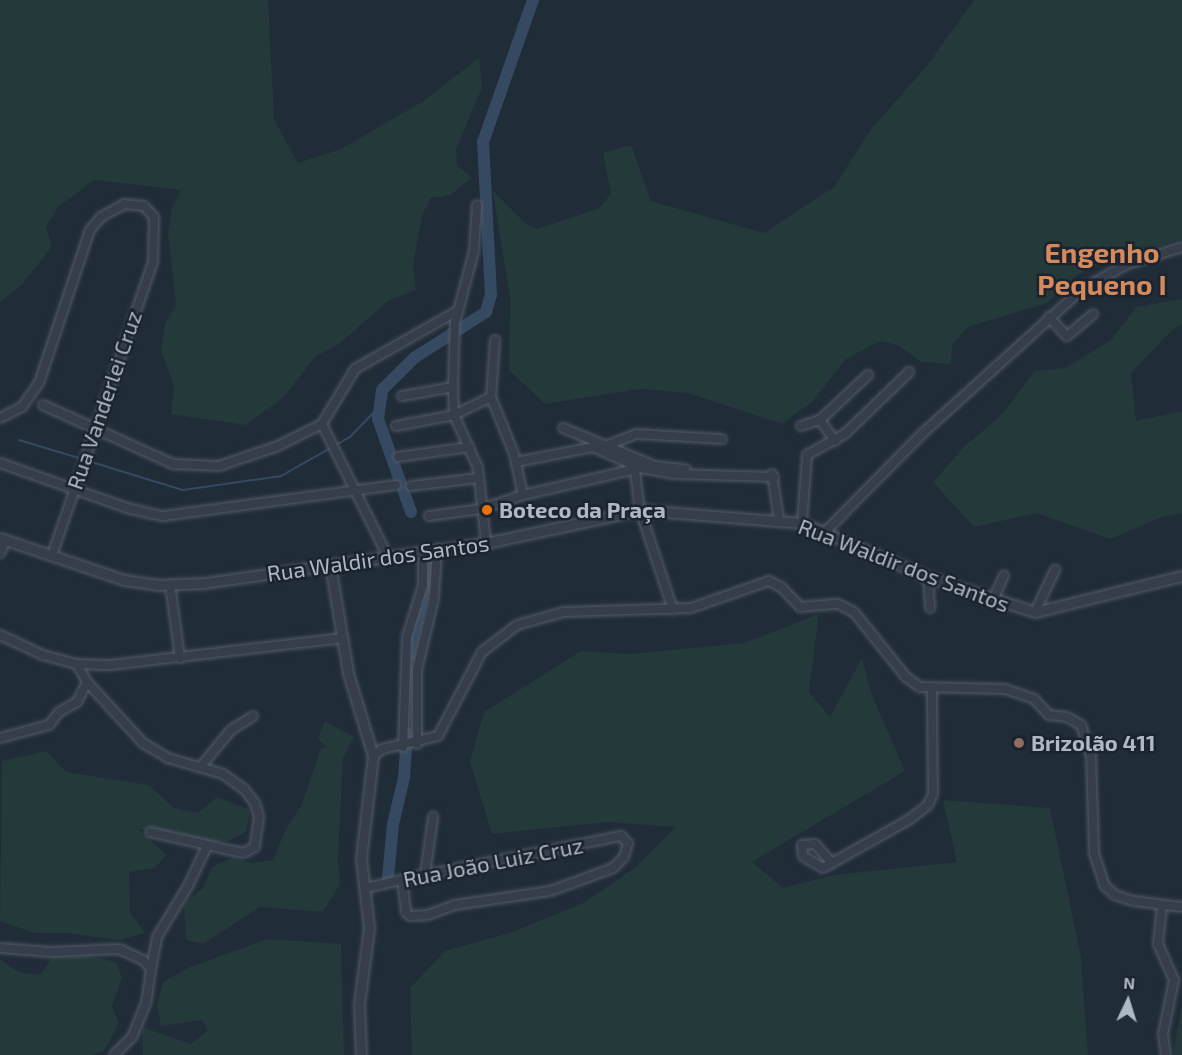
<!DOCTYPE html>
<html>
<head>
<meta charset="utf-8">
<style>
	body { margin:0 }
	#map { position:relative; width:1182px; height:1055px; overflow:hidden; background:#212c39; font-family:"Exo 2",sans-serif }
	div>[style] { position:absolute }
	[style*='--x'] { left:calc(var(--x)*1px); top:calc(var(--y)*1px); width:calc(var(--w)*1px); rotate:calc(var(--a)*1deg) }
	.green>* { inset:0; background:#23393a }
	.stream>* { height:2px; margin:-1px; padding:0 1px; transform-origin:1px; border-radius:1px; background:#354961 }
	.river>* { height:12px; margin:-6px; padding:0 6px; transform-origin:6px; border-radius:6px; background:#354961 }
	.roads { filter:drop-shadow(0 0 2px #525c67) drop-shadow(0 0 2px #525c67) }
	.minor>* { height:8px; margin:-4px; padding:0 4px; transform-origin:4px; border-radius:4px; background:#353e4a }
	.tertiary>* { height:9px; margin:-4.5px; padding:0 4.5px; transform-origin:4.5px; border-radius:4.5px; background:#353e4a }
	.dots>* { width:16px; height:16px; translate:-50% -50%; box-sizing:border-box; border:3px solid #1a232e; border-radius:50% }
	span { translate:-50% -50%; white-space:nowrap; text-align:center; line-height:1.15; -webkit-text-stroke:5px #1a232e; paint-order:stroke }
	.street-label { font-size:22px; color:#afb9c6 }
	.poi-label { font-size:22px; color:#afb9c6; font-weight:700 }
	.left { translate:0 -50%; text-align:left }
	.district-label { font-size:28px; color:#d48a5c; font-weight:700 }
	.north { position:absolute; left:1098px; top:971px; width:60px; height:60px; -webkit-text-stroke:4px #1a232e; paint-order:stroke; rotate:4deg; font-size:16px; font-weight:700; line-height:24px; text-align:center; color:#afb9c6 }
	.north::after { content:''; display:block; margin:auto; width:21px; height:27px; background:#afb9c6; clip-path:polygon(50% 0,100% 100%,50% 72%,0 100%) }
</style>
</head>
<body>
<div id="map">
	<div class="green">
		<i style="clip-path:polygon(0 0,268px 0,274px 119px,298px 163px,341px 149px,422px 102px,479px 58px,482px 88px,456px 149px,457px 166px,472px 178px,450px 195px,431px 198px,422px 215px,413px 266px,416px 290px,388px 301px,339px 344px,316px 356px,282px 399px,245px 425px,171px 414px,174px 386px,161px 351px,165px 324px,176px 305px,168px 233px,172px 208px,181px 190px,94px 180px,58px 207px,46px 227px,52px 246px,22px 285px,0 302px)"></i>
		<i style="clip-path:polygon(974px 0,1182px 0,1182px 239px,1105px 262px,1077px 275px,1047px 303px,967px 327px,952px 346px,951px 364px,921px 362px,898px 345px,879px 341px,846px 359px,813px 401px,782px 424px,688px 393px,639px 389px,545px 404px,509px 370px,510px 298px,493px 191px,525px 223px,537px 229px,600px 208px,611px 193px,603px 153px,631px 145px,651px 201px,764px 233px,834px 187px,871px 129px,926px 67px)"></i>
		<i style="clip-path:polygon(1182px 299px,1182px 324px,1172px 330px,1131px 373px,1136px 421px,1182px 411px,1182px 513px,1162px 517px,1110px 539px,1037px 513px,974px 527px,933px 482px,963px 448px,1002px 414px,1035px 371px,1065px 368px,1111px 340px,1136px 307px)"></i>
		<i style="clip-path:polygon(819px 614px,809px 692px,830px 717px,862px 658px,872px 695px,905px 771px,752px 862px,783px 888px,834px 875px,957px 862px,943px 800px,1050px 808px,1081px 957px,1088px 1055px,412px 1055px,410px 988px,445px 951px,513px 932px,585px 902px,636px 867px,676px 827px,608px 822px,492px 834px,470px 762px,484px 712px,581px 651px,630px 654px,744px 643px)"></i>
		<i style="clip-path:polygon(325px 721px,354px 737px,343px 758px,338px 860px,340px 884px,323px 912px,260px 907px,203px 944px,186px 940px,184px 904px,203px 888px,212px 867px,232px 858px,253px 863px,273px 860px,285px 831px,302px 804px,321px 748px,327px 748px,318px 738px)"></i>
		<i style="clip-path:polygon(46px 751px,66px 772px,149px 785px,174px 808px,198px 813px,217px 797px,250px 810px,246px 832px,228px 841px,209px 842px,177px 832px,138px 829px,166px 855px,155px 868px,129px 872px,130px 912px,145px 933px,119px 940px,66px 933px,34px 933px,0 921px,2px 761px)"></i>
		<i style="clip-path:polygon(268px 939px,341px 944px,344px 1055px,143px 1055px,142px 1027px,191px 1044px,208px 1030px,202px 1020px,161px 1026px,157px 1005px,163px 982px,190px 967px)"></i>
		<i style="clip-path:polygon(88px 955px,116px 962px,122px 978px,112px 1006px,119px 1023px,104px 1051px,93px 1055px,0 1055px,0 959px,18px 972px,40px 975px,53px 956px)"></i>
		<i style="clip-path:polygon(1182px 1007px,1182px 1055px,1174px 1055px,1174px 1047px)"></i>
	</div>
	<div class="stream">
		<i style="--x:19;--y:440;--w:66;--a:16.8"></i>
		<i style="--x:88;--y:461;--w:99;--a:17"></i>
		<i style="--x:183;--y:490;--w:99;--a:-8.1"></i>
		<i style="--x:281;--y:476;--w:79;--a:-29.5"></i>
		<i style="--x:350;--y:437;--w:42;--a:-46"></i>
	</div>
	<div class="river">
		<i style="--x:411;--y:512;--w:99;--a:-109.5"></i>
		<i style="--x:378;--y:419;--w:29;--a:-82"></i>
		<i style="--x:382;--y:390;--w:45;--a:-45"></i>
		<i style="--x:414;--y:358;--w:85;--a:-32.6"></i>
		<i style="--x:486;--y:312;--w:18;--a:-74"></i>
		<i style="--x:491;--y:295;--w:153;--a:-93"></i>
		<i style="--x:483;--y:142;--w:151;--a:-70.6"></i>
		<i style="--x:409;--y:656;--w:100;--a:-77.3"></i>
		<i style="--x:388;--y:878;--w:54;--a:-84.7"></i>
		<i style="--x:393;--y:824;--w:47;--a:-76.6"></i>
		<i style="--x:404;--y:778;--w:45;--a:-86.2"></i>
	</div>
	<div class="roads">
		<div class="minor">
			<i style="--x:477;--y:205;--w:46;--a:93.7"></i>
			<i style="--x:474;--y:251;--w:74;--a:104.8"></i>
			<i style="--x:455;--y:323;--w:64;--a:91.8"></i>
			<i style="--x:453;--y:387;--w:28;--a:88"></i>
			<i style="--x:454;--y:415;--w:58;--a:65.6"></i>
			<i style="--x:478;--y:468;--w:75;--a:83.9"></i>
			<i style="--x:1049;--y:317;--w:26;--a:47"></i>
			<i style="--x:1067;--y:336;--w:34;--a:-40"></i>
			<i style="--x:495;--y:340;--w:57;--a:94"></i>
			<i style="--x:491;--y:397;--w:61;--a:68"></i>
			<i style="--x:514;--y:454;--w:42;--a:77.6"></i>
			<i style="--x:402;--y:396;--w:52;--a:-10"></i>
			<i style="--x:43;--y:405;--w:143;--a:24.4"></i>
			<i style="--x:173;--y:464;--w:46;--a:2.5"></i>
			<i style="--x:219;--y:466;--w:62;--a:-18.7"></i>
			<i style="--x:278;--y:446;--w:49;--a:-26.6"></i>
			<i style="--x:322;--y:424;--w:64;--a:-59"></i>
			<i style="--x:355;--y:369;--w:117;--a:-29.6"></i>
			<i style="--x:0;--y:418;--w:25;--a:-27"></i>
			<i style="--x:22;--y:407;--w:29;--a:-55"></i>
			<i style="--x:39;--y:383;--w:161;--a:-71.6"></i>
			<i style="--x:90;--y:230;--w:17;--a:-50"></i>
			<i style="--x:101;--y:217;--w:26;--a:-29"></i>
			<i style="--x:124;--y:204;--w:20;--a:6"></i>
			<i style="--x:144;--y:206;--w:15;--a:48"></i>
			<i style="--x:154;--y:217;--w:45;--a:91.3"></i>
			<i style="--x:153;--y:262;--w:311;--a:109"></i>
			<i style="--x:820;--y:420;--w:26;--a:54"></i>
			<i style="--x:322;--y:424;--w:146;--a:63.6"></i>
			<i style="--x:396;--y:426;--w:59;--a:-10.7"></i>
			<i style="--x:454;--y:415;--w:41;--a:-25.9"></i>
			<i style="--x:801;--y:426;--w:20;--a:-18"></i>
			<i style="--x:820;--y:420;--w:66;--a:-43.2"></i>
			<i style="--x:563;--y:428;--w:100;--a:22.4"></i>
			<i style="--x:655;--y:466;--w:31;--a:6"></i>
			<i style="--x:608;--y:445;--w:31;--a:-21"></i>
			<i style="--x:637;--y:434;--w:85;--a:3.4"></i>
			<i style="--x:398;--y:457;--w:72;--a:-8"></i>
			<i style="--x:516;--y:462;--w:78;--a:-11"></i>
			<i style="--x:593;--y:447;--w:51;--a:24.1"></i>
			<i style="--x:640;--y:468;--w:3;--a:-72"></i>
			<i style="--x:0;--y:463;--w:135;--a:19.5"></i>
			<i style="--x:127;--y:508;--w:37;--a:13"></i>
			<i style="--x:163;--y:516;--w:235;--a:-7.6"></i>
			<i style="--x:635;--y:471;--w:39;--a:83"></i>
			<i style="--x:640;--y:510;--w:105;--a:71.7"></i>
			<i style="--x:772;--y:474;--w:46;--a:81.2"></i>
			<i style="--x:411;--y:486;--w:68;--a:-6.7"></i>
			<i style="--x:429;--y:516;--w:52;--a:-7.7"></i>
			<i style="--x:481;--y:509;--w:44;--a:-18.4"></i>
			<i style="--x:523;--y:495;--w:120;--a:-13"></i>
			<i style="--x:640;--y:468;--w:35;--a:10"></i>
			<i style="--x:674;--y:474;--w:100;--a:1.7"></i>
			<i style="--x:802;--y:523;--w:68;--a:-85.8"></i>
			<i style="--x:807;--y:455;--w:45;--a:-29.4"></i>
			<i style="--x:846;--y:433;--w:88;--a:-44.1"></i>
			<i style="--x:824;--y:533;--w:142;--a:-45.3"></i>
			<i style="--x:924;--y:432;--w:210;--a:-42.1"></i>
			<i style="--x:1080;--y:291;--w:52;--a:-30"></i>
			<i style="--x:1125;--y:265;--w:60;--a:-17.5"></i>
			<i style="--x:0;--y:553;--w:14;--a:-65"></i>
			<i style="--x:928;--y:577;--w:31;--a:86"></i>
			<i style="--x:170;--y:584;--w:75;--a:82.3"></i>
			<i style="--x:993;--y:600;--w:27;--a:-66"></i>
			<i style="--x:1035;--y:612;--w:47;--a:-64.5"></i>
			<i style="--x:0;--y:635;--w:47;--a:24.9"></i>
			<i style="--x:43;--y:655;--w:35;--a:15"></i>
			<i style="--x:77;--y:664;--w:33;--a:2"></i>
			<i style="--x:110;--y:665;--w:235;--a:-6.6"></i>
			<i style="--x:77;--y:664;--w:21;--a:61"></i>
			<i style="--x:87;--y:682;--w:83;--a:47.4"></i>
			<i style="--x:143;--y:743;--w:29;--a:31"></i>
			<i style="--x:168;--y:758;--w:57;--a:16.2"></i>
			<i style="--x:223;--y:774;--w:26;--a:36"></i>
			<i style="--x:244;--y:789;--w:18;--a:52"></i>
			<i style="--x:255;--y:803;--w:15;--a:74"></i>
			<i style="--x:259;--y:817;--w:30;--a:98"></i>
			<i style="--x:255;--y:847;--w:13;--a:153"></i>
			<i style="--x:243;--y:853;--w:95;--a:-167.3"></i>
			<i style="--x:0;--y:738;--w:51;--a:-14.9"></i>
			<i style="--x:49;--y:725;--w:16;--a:-52"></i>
			<i style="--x:59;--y:712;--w:21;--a:-29"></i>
			<i style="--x:77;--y:702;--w:22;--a:-63"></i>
			<i style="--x:417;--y:744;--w:74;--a:-90"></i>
			<i style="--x:417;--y:670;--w:74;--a:-76.7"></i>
			<i style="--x:434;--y:598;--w:49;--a:-86.5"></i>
			<i style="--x:403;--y:747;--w:110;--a:-87.9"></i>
			<i style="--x:407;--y:637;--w:54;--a:-72.9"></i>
			<i style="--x:423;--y:585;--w:34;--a:-90"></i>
			<i style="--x:373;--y:756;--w:11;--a:-38"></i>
			<i style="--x:382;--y:749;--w:57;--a:-13.1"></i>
			<i style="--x:438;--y:736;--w:95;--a:-62.4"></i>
			<i style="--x:482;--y:652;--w:44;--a:-37.6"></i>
			<i style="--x:517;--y:625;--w:49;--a:-15.5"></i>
			<i style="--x:564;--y:612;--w:127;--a:-1.8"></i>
			<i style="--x:691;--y:608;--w:83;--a:-19.1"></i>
			<i style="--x:769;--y:581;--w:13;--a:27"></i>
			<i style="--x:781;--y:587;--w:28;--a:46"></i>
			<i style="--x:800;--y:607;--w:38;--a:-5"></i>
			<i style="--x:838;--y:604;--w:18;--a:27"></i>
			<i style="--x:854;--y:612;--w:83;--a:51.3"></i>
			<i style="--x:906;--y:677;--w:17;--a:36"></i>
			<i style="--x:920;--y:687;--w:85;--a:1.3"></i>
			<i style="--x:1005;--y:689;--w:31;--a:19"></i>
			<i style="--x:1034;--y:699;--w:22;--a:47"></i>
			<i style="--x:1049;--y:715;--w:18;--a:6"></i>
			<i style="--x:1067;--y:717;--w:16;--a:30"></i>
			<i style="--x:1081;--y:725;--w:32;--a:72"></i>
			<i style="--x:1091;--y:755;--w:98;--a:88.2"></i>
			<i style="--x:1094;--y:853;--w:35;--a:72"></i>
			<i style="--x:1105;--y:886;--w:13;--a:42"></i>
			<i style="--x:1115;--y:895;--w:20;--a:18"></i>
			<i style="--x:1134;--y:901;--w:48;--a:7.1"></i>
			<i style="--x:202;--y:765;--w:45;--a:-50.4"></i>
			<i style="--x:231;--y:730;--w:26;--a:-32"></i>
			<i style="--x:832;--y:863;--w:25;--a:-132"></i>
			<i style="--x:815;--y:844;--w:13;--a:176"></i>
			<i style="--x:802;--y:845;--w:11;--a:85"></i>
			<i style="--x:803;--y:856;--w:23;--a:31"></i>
			<i style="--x:823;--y:868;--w:100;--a:-29.4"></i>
			<i style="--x:910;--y:819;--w:23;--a:-38"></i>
			<i style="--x:928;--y:805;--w:12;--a:-66"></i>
			<i style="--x:933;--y:794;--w:104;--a:-90.6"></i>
			<i style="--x:425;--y:875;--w:59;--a:-82.1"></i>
			<i style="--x:366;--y:888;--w:37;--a:-13"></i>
			<i style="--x:402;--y:880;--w:24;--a:-12"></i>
			<i style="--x:425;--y:875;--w:200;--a:-11.3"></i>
			<i style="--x:621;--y:836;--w:10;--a:45"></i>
			<i style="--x:628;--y:843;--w:15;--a:106"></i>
			<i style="--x:624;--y:857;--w:16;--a:135"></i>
			<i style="--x:613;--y:868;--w:46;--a:159.6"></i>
			<i style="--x:570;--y:884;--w:21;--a:161"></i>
			<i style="--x:550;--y:891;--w:96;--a:171.6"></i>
			<i style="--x:455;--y:905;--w:30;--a:160"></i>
			<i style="--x:427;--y:915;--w:17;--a:177"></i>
			<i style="--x:410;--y:916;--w:6;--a:-135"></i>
			<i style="--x:406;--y:912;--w:32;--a:-97"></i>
			<i style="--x:1162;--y:906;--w:38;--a:96"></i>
			<i style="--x:1158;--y:944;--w:39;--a:66"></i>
			<i style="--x:1174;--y:980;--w:55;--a:101.5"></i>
			<i style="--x:1163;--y:1034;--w:21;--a:82"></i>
			<i style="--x:0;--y:948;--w:51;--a:4.5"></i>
			<i style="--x:51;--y:952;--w:68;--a:-2.5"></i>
			<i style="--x:119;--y:949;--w:26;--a:25"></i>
			<i style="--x:143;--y:960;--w:12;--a:48"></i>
			<i style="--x:151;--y:969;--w:34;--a:98"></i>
			<i style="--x:146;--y:1003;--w:37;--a:112"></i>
			<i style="--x:132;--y:1037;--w:25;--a:135"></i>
			<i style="--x:151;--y:969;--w:33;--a:-79"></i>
			<i style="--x:157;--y:937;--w:60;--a:-58.7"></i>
			<i style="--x:188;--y:886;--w:44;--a:-64.6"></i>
		</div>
		<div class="tertiary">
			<i style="--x:0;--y:538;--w:131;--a:18.7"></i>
			<i style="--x:124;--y:580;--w:34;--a:8"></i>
			<i style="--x:158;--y:585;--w:46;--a:-2.5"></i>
			<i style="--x:204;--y:583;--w:285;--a:-8.1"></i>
			<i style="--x:486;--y:543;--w:157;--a:-12.1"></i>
			<i style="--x:640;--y:510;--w:163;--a:4.6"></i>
			<i style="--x:802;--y:523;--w:137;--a:23.2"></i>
			<i style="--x:928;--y:577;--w:113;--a:18.1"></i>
			<i style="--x:1035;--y:612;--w:151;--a:-13.8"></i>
			<i style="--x:330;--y:564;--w:110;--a:80.6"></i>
			<i style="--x:348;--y:673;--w:87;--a:73.2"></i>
			<i style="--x:373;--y:756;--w:103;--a:96.7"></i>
			<i style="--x:361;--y:858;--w:70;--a:83.5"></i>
			<i style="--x:369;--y:928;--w:77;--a:97.5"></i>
			<i style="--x:359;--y:1004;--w:51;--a:87.8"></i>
		</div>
	</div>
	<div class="dots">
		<i style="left:487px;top:510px;background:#e8710a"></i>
		<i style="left:1019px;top:743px;background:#8d6e63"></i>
	</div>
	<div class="street-label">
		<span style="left:104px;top:400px;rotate:-71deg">Rua Vanderlei Cruz</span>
		<span style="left:378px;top:558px;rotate:-8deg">Rua Waldir dos Santos</span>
		<span style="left:904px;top:565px;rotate:21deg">Rua Waldir dos Santos</span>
		<span style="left:493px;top:862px;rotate:-11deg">Rua João Luiz Cruz</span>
	</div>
	<div class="poi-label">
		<span class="left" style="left:499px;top:510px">Boteco da Praça</span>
		<span class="left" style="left:1031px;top:743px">Brizolão 411</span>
	</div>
	<div class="district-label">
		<span style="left:1102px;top:268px">Engenho<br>Pequeno I</span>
	</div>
	<div class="north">N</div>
</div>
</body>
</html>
